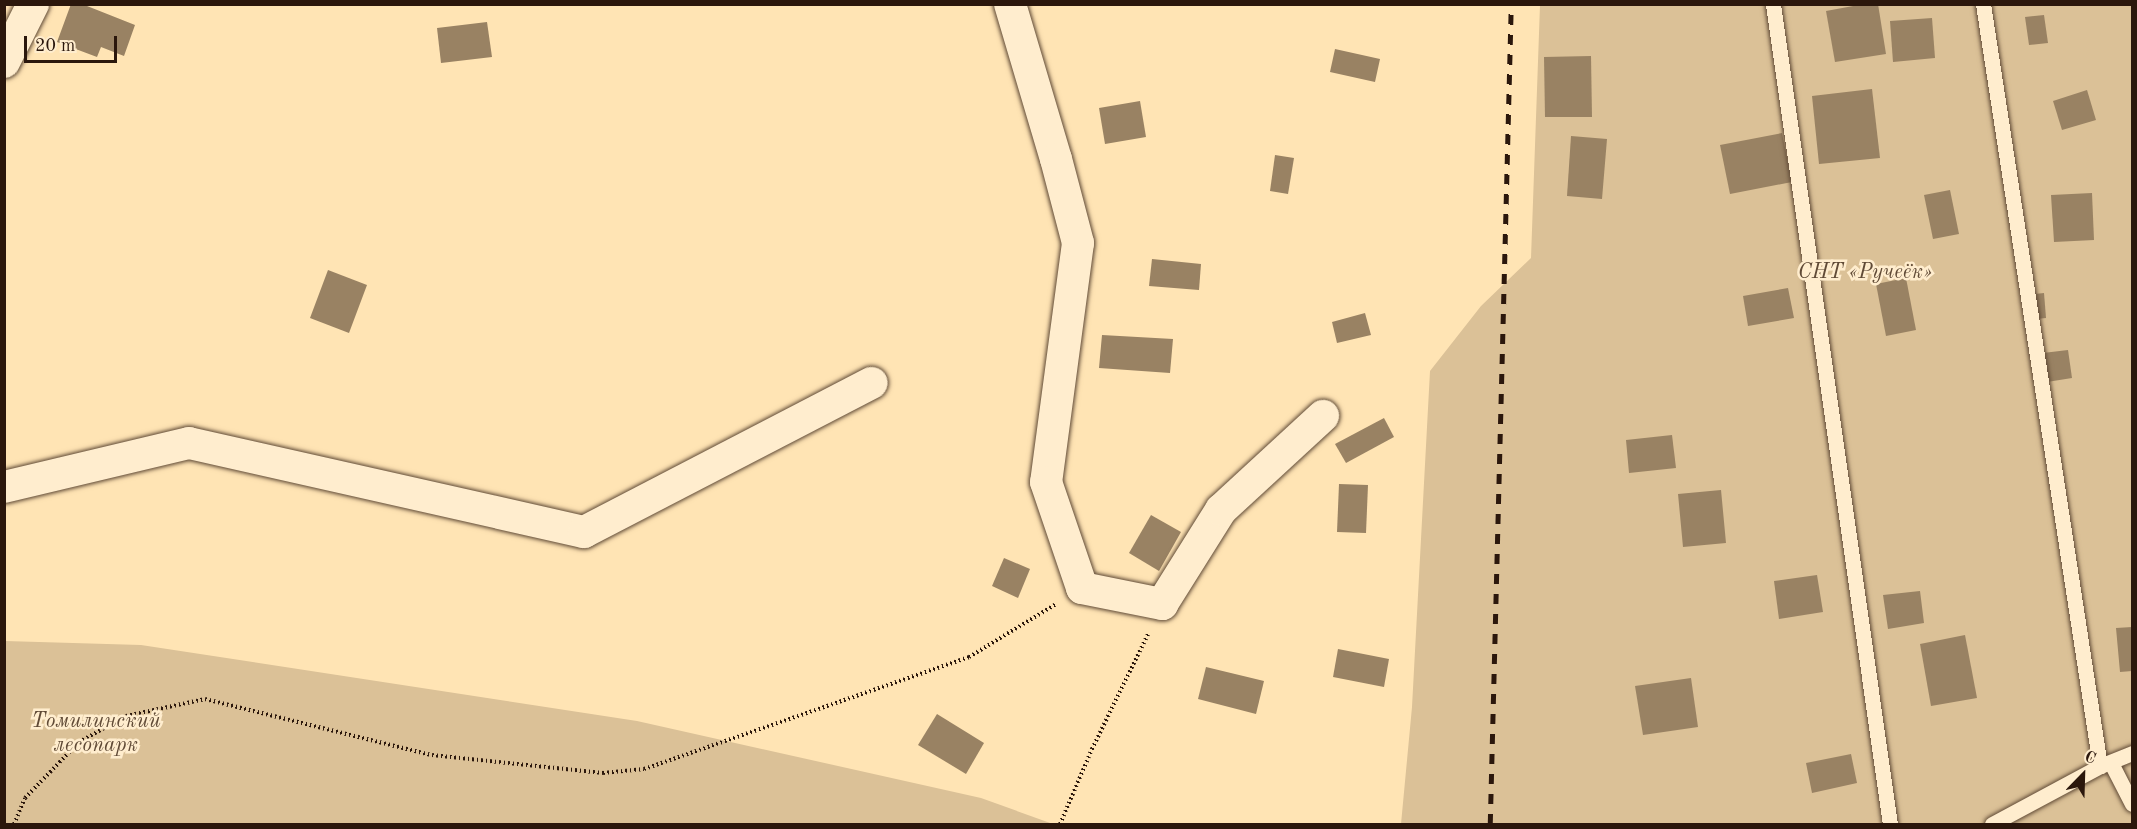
<!DOCTYPE html>
<html>
<head>
<meta charset="utf-8">
<style>
	body { margin:0 }
	#map { position:relative; width:2137px; height:829px; overflow:hidden; background:#ffe4b4; font-family:"Old Standard TT",serif }
	div>[style] { position:absolute }
	[style*='--x'] { left:calc(var(--x)*1px); top:calc(var(--y)*1px); width:calc(var(--w)*1px); rotate:calc(var(--a)*1deg) }
	.green>* { inset:0; background:#dbc197 }
	.building>* { inset:0; background:#998263 }
	.path>* { height:4px; margin-top:-2px; transform-origin:0; background:repeating-linear-gradient(90deg,#2b170c 0 1.5px,transparent 0 4.5px) }
	.roads { filter:drop-shadow(0 0 2px #604a36) drop-shadow(0 0 2px #604a36) }
	.lane>* { height:15px; margin:-7.5px; padding:0 7.5px; transform-origin:7.5px; border-radius:7.5px; background:#ffedce }
	.street>* { height:32px; margin:-16px; padding:0 16px; transform-origin:16px; border-radius:16px; background:#ffedce }
	.rail>* { height:4.5px; margin-top:-2.25px; transform-origin:0; background:repeating-linear-gradient(90deg,#2b170c 0 10px,transparent 0 20px) }
	span { translate:-50% -50%; white-space:nowrap; text-align:center; line-height:1.15; -webkit-text-stroke:5px #ffedce; paint-order:stroke }
	.park-label { font-size:21px; color:#604a36; font-style:italic }
	.frame { position:absolute; inset:0; border:6px solid #2b170c; pointer-events:none }
	.north { position:absolute; left:2053px; top:745px; width:60px; height:60px; -webkit-text-stroke:4px #ffedce; paint-order:stroke; rotate:23deg; font-size:16px; font-weight:700; line-height:24px; text-align:center; color:#2b170c }
	.north::after { content:''; display:block; margin:auto; width:21px; height:27px; background:#2b170c; clip-path:polygon(50% 0,100% 100%,50% 72%,0 100%) }
	.scale { position:absolute; left:24px; top:36px; width:93px; height:27px; box-sizing:border-box; border:3px solid #2b170c; border-top:0; padding-left:8px; font-size:18px; line-height:21px; white-space:nowrap; color:#2b170c; -webkit-text-stroke:4px #ffedce; paint-order:stroke }
</style>
</head>
<body>
<div id="map">
	<div class="green">
		<i style="clip-path:polygon(1540px 5px,2132px 5px,2132px 824px,1401px 824px,1412px 707px,1430px 371px,1481px 306px,1531px 258px)"></i>
		<i style="clip-path:polygon(5px 641px,141px 645px,637px 721px,981px 798px,1053px 824px,5px 824px)"></i>
	</div>
	<div class="building">
		<i style="clip-path:polygon(71px 4px,82px 4px,135px 25px,124px 56px,101px 47px,97px 57px,57px 42px)"></i>
		<i style="clip-path:polygon(1864px 4px,1878px 4px,1886px 54px,1835px 62px,1826px 11px)"></i>
		<i style="clip-path:polygon(2044px 15px,2048px 43px,2029px 45px,2025px 17px)"></i>
		<i style="clip-path:polygon(1932px 18px,1935px 58px,1893px 62px,1890px 21px)"></i>
		<i style="clip-path:polygon(487px 22px,492px 57px,441px 63px,437px 28px)"></i>
		<i style="clip-path:polygon(1335px 49px,1380px 59px,1375px 82px,1330px 72px)"></i>
		<i style="clip-path:polygon(1591px 56px,1592px 117px,1545px 117px,1544px 57px)"></i>
		<i style="clip-path:polygon(1872px 89px,1880px 158px,1819px 164px,1812px 96px)"></i>
		<i style="clip-path:polygon(2087px 90px,2096px 120px,2062px 130px,2053px 101px)"></i>
		<i style="clip-path:polygon(1140px 101px,1146px 137px,1105px 144px,1099px 108px)"></i>
		<i style="clip-path:polygon(1782px 133px,1792px 182px,1730px 194px,1720px 145px)"></i>
		<i style="clip-path:polygon(1571px 136px,1607px 139px,1602px 199px,1567px 196px)"></i>
		<i style="clip-path:polygon(1275px 155px,1294px 158px,1288px 194px,1270px 191px)"></i>
		<i style="clip-path:polygon(1950px 190px,1959px 234px,1933px 239px,1924px 195px)"></i>
		<i style="clip-path:polygon(2092px 193px,2094px 240px,2054px 242px,2051px 195px)"></i>
		<i style="clip-path:polygon(1152px 259px,1201px 264px,1199px 290px,1149px 286px)"></i>
		<i style="clip-path:polygon(328px 270px,367px 285px,349px 333px,310px 318px)"></i>
		<i style="clip-path:polygon(1906px 278px,1916px 330px,1886px 336px,1876px 284px)"></i>
		<i style="clip-path:polygon(1788px 288px,1794px 318px,1748px 326px,1743px 296px)"></i>
		<i style="clip-path:polygon(2044px 293px,2046px 318px,2036px 319px,2035px 294px)"></i>
		<i style="clip-path:polygon(1365px 313px,1371px 335px,1337px 343px,1332px 322px)"></i>
		<i style="clip-path:polygon(1102px 335px,1173px 339px,1170px 373px,1099px 368px)"></i>
		<i style="clip-path:polygon(2068px 350px,2072px 378px,2047px 382px,2043px 353px)"></i>
		<i style="clip-path:polygon(1384px 418px,1394px 437px,1346px 463px,1335px 444px)"></i>
		<i style="clip-path:polygon(1672px 435px,1676px 468px,1629px 473px,1626px 440px)"></i>
		<i style="clip-path:polygon(1339px 484px,1368px 485px,1366px 533px,1337px 532px)"></i>
		<i style="clip-path:polygon(1721px 490px,1726px 543px,1683px 547px,1678px 494px)"></i>
		<i style="clip-path:polygon(1151px 515px,1181px 532px,1159px 571px,1129px 553px)"></i>
		<i style="clip-path:polygon(1004px 558px,1030px 569px,1018px 598px,992px 586px)"></i>
		<i style="clip-path:polygon(1817px 575px,1823px 612px,1779px 619px,1774px 581px)"></i>
		<i style="clip-path:polygon(1920px 591px,1924px 623px,1888px 629px,1883px 595px)"></i>
		<i style="clip-path:polygon(2132px 627px,2132px 671px,2120px 672px,2116px 628px)"></i>
		<i style="clip-path:polygon(1965px 635px,1977px 698px,1931px 706px,1920px 644px)"></i>
		<i style="clip-path:polygon(1338px 649px,1389px 659px,1384px 687px,1333px 677px)"></i>
		<i style="clip-path:polygon(1206px 667px,1264px 681px,1256px 714px,1198px 699px)"></i>
		<i style="clip-path:polygon(1691px 678px,1698px 727px,1643px 735px,1635px 686px)"></i>
		<i style="clip-path:polygon(937px 714px,984px 743px,966px 774px,918px 745px)"></i>
		<i style="clip-path:polygon(1851px 754px,1857px 783px,1812px 793px,1806px 763px)"></i>
	</div>
	<div class="path">
		<i style="--x:14;--y:824;--w:28;--a:-67"></i>
		<i style="--x:25;--y:798;--w:78;--a:-46"></i>
		<i style="--x:79;--y:742;--w:54;--a:-29"></i>
		<i style="--x:126;--y:716;--w:81;--a:-12.1"></i>
		<i style="--x:205;--y:699;--w:234;--a:13.9"></i>
		<i style="--x:432;--y:755;--w:172;--a:6"></i>
		<i style="--x:603;--y:773;--w:41;--a:-5.6"></i>
		<i style="--x:644;--y:769;--w:344;--a:-19"></i>
		<i style="--x:969;--y:657;--w:102;--a:-31.3"></i>
		<i style="--x:1060;--y:824;--w:82;--a:-66.9"></i>
		<i style="--x:1092;--y:749;--w:130;--a:-64"></i>
	</div>
	<div class="roads">
		<div class="lane">
			<i style="--x:1773;--y:4;--w:828;--a:81.88"></i>
			<i style="--x:1983;--y:4;--w:771;--a:81.27"></i>
			<i style="--x:2111;--y:763;--w:46;--a:62.9"></i>
			<i style="--x:1992;--y:824;--w:123;--a:-28.2"></i>
			<i style="--x:2100;--y:766;--w:35;--a:-22"></i>
		</div>
		<div class="street">
			<i style="--x:1010;--y:4;--w:162;--a:73.5"></i>
			<i style="--x:1056;--y:159;--w:87;--a:75.3"></i>
			<i style="--x:1078;--y:243;--w:241;--a:97.6"></i>
			<i style="--x:1046;--y:482;--w:112;--a:71.2"></i>
			<i style="--x:1082;--y:588;--w:82;--a:11.3"></i>
			<i style="--x:1162;--y:604;--w:111;--a:-57.9"></i>
			<i style="--x:1221;--y:510;--w:139;--a:-42.7"></i>
			<i style="--x:4;--y:62;--w:65;--a:-63.4"></i>
			<i style="--x:4;--y:487;--w:190;--a:-13.4"></i>
			<i style="--x:189;--y:443;--w:405;--a:12.7"></i>
			<i style="--x:584;--y:532;--w:324;--a:-27.4"></i>
		</div>
	</div>
	<div class="rail">
		<i style="--x:1490;--y:824;--w:820;--a:-88.53"></i>
	</div>
	<div class="park-label">
		<span style="left:1865px;top:273px">СНТ «Ручеёк»</span>
		<span style="left:96px;top:734px">Томилинский<br>лесопарк</span>
	</div>
	<div class="frame"></div>
	<div class="north">С</div>
	<div class="scale">20 m</div>
</div>
</body>
</html>
